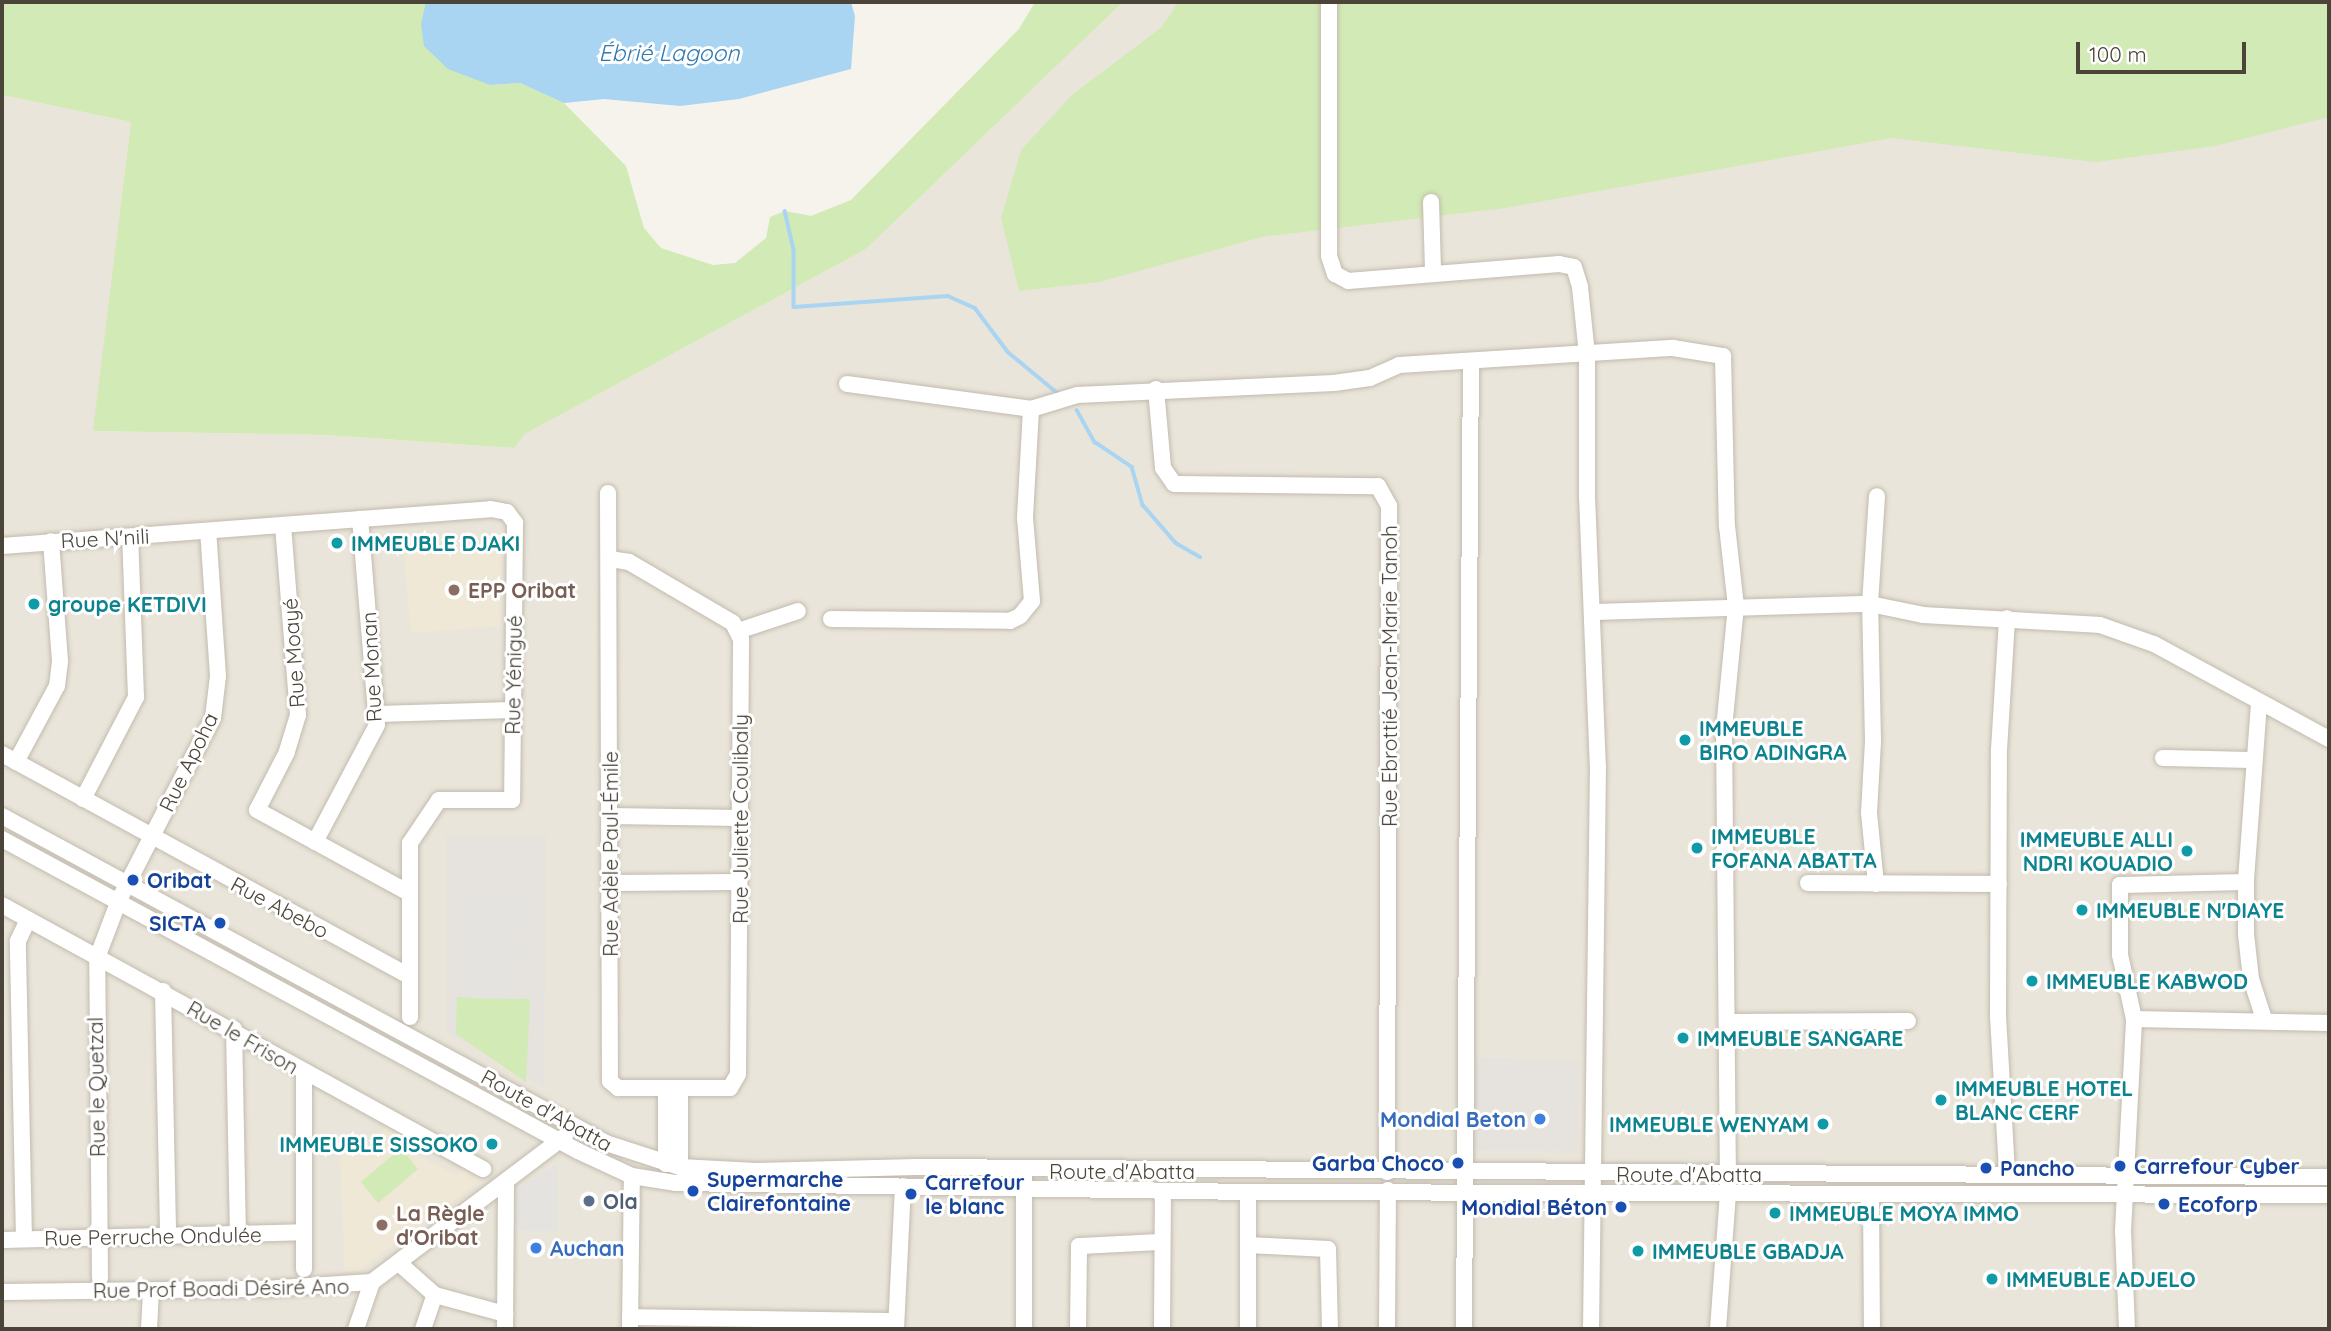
<!DOCTYPE html>
<html>
<head>
<meta charset="utf-8">
<style>
	body { margin:0 }
	#map { position:relative; width:2331px; height:1331px; overflow:hidden; background:#f6f3ec; font-family:Quicksand,sans-serif }
	div>[style] { position:absolute }
	[style*='--x'] { left:calc(var(--x)*1px); top:calc(var(--y)*1px); width:calc(var(--w)*1px); rotate:calc(var(--a)*1deg) }
	.residential>* { inset:0; background:#eae5da }
	.industrial>* { inset:0; background:#e6e2dd }
	.education>* { inset:0; background:#efe8d6 }
	.green>* { inset:0; background:#d2eab5 }
	.parking>* { inset:0; background:#e5e3e0 }
	.water>* { inset:0; background:#a9d4f2 }
	.stream>* { height:3.5px; margin:-1.75px; padding:0 1.75px; transform-origin:1.75px; border-radius:1.75px; background:#a9d4f2 }
	.roads { filter:drop-shadow(0 0 2px #c2bbae) drop-shadow(0 0 2px #c2bbae) }
	.minor>* { height:16px; margin:-8px; padding:0 8px; transform-origin:8px; border-radius:8px; background:#fff }
	.dots>* { width:19px; height:19px; translate:-50% -50%; box-sizing:border-box; border:4px solid #fff; border-radius:50% }
	span { translate:-50% -50%; white-space:nowrap; text-align:center; line-height:1.15; -webkit-text-stroke:6px #fff; paint-order:stroke }
	.street-label { font-size:21px; color:#4b4439 }
	.culture-label { font-size:21px; color:#0d838f; font-weight:700 }
	.left { translate:0 -50%; text-align:left }
	.right { translate:-100% -50%; text-align:right }
	.education-label { font-size:21px; color:#785e54; font-weight:700 }
	.transit-label { font-size:21px; color:#164399; font-weight:700 }
	.shop-label { font-size:21px; color:#366cbe; font-weight:700 }
	.service-label { font-size:21px; color:#4e5e75; font-weight:700 }
	.water-label { font-size:23px; color:#2e7ab2; font-style:italic }
	.frame { position:absolute; inset:0; border:4px solid #4b4439; pointer-events:none }
	.scale { position:absolute; left:2076px; top:42px; width:170px; height:32px; box-sizing:border-box; border:4px solid #4b4439; border-top:0; padding-left:9px; font-size:21px; line-height:24px; white-space:nowrap; color:#4b4439; -webkit-text-stroke:5px #fff; paint-order:stroke }
</style>
</head>
<body>
<div id="map">
	<div class="residential">
		<i style="clip-path:polygon(1123px 2px,2329px 2px,2329px 1329px,2px 1329px,2px 95px,131px 122px,94px 431px,326px 435px,513px 448px,525px 434px,866px 249px)"></i>
	</div>
	<div class="industrial">
		<i style="clip-path:polygon(446px 836px,546px 836px,544px 1087px,446px 1031px)"></i>
		<i style="clip-path:polygon(1472px 1058px,1579px 1059px,1578px 1151px,1471px 1150px)"></i>
	</div>
	<div class="education">
		<i style="clip-path:polygon(501px 548px,500px 626px,411px 633px,404px 553px)"></i>
		<i style="clip-path:polygon(387px 1125px,417px 1141px,411px 1152px,457px 1176px,462px 1166px,484px 1178px,358px 1271px,345px 1271px,340px 1154px,367px 1154px)"></i>
	</div>
	<div class="green">
		<i style="clip-path:polygon(2px 2px,426px 2px,490px 85px,520px 83px,564px 103px,626px 166px,644px 228px,661px 248px,713px 265px,735px 263px,766px 238px,770px 217px,785px 211px,811px 216px,851px 200px,1019px 29px,1035px 2px,1123px 2px,866px 249px,525px 434px,514px 448px,326px 435px,93px 431px,131px 122px,2px 95px)"></i>
		<i style="clip-path:polygon(1178px 2px,2329px 2px,2329px 117px,2215px 146px,2096px 162px,1892px 138px,1505px 208px,1262px 237px,1099px 282px,1019px 291px,1001px 218px,1021px 150px,1073px 94px,1162px 27px)"></i>
		<i style="clip-path:polygon(457px 997px,530px 999px,526px 1082px,456px 1034px)"></i>
		<i style="clip-path:polygon(401px 1148px,418px 1169px,378px 1203px,361px 1182px)"></i>
	</div>
	<div class="parking">
		<i style="clip-path:polygon(460px 898px,531px 898px,530px 930px,513px 929px,513px 938px,460px 937px)"></i>
		<i style="clip-path:polygon(471px 941px,521px 943px,518px 999px,468px 998px)"></i>
		<i style="clip-path:polygon(557px 1164px,558px 1231px,515px 1230px,516px 1190px)"></i>
	</div>
	<div class="water">
		<i style="clip-path:polygon(426px 2px,851px 2px,855px 16px,851px 69px,739px 99px,680px 106px,604px 99px,564px 103px,520px 83px,490px 85px,448px 69px,424px 46px,421px 24px)"></i>
	</div>
	<div class="stream">
		<i style="--x:785;--y:211;--w:40;--a:77"></i>
		<i style="--x:794;--y:250;--w:57;--a:90"></i>
		<i style="--x:794;--y:307;--w:154;--a:-4.1"></i>
		<i style="--x:948;--y:296;--w:30;--a:24"></i>
		<i style="--x:975;--y:308;--w:55;--a:53.1"></i>
		<i style="--x:1008;--y:352;--w:67;--a:39.6"></i>
		<i style="--x:1077;--y:410;--w:37;--a:61"></i>
		<i style="--x:1095;--y:442;--w:45;--a:34"></i>
		<i style="--x:1132;--y:467;--w:40;--a:74"></i>
		<i style="--x:1143;--y:505;--w:50;--a:49"></i>
		<i style="--x:1176;--y:543;--w:28;--a:30"></i>
	</div>
	<div class="roads">
		<div class="minor">
			<i style="--x:1329;--y:2;--w:254;--a:90"></i>
			<i style="--x:1329;--y:256;--w:19;--a:72"></i>
			<i style="--x:1335;--y:274;--w:15;--a:28"></i>
			<i style="--x:1348;--y:281;--w:212;--a:-4.6"></i>
			<i style="--x:1559;--y:264;--w:15;--a:11"></i>
			<i style="--x:1574;--y:267;--w:21;--a:73"></i>
			<i style="--x:1580;--y:287;--w:68;--a:84.1"></i>
			<i style="--x:1587;--y:355;--w:141;--a:90"></i>
			<i style="--x:1587;--y:496;--w:270;--a:87.7"></i>
			<i style="--x:1598;--y:766;--w:563;--a:90.71"></i>
			<i style="--x:1431;--y:202;--w:69;--a:88.3"></i>
			<i style="--x:847;--y:384;--w:186;--a:7.7"></i>
			<i style="--x:1156;--y:389;--w:79;--a:84.9"></i>
			<i style="--x:1163;--y:468;--w:19;--a:55"></i>
			<i style="--x:1174;--y:484;--w:204;--a:0.6"></i>
			<i style="--x:1378;--y:486;--w:23;--a:61"></i>
			<i style="--x:1389;--y:506;--w:666;--a:90.17"></i>
			<i style="--x:608;--y:493;--w:588;--a:89.81"></i>
			<i style="--x:610;--y:1081;--w:11;--a:41"></i>
			<i style="--x:618;--y:1088;--w:112;--a:0"></i>
			<i style="--x:730;--y:1088;--w:16;--a:-60"></i>
			<i style="--x:738;--y:1074;--w:435;--a:-89.6"></i>
			<i style="--x:741;--y:639;--w:18;--a:-117"></i>
			<i style="--x:733;--y:623;--w:121;--a:-149.6"></i>
			<i style="--x:629;--y:562;--w:18;--a:-171"></i>
			<i style="--x:283;--y:525;--w:191;--a:85.5"></i>
			<i style="--x:298;--y:715;--w:39;--a:107"></i>
			<i style="--x:287;--y:752;--w:65;--a:117.3"></i>
			<i style="--x:257;--y:810;--w:173;--a:28.6"></i>
			<i style="--x:2;--y:546;--w:490;--a:-4.3"></i>
			<i style="--x:491;--y:509;--w:16;--a:11"></i>
			<i style="--x:507;--y:512;--w:14;--a:54"></i>
			<i style="--x:515;--y:523;--w:277;--a:90.6"></i>
			<i style="--x:512;--y:800;--w:73;--a:180"></i>
			<i style="--x:439;--y:800;--w:52;--a:124"></i>
			<i style="--x:410;--y:843;--w:174;--a:90"></i>
			<i style="--x:1594;--y:612;--w:276;--a:-1.7"></i>
			<i style="--x:1870;--y:604;--w:54;--a:11.7"></i>
			<i style="--x:1923;--y:615;--w:177;--a:3.2"></i>
			<i style="--x:2100;--y:625;--w:57;--a:19.4"></i>
			<i style="--x:2154;--y:644;--w:199;--a:28.5"></i>
			<i style="--x:831;--y:619;--w:179;--a:0.6"></i>
			<i style="--x:1010;--y:621;--w:11;--a:-27"></i>
			<i style="--x:1020;--y:616;--w:19;--a:-51"></i>
			<i style="--x:1032;--y:601;--w:84;--a:-94.8"></i>
			<i style="--x:1025;--y:517;--w:108;--a:-86.8"></i>
			<i style="--x:1031;--y:409;--w:48;--a:-16.9"></i>
			<i style="--x:1077;--y:395;--w:257;--a:-2.7"></i>
			<i style="--x:1334;--y:383;--w:36;--a:-8"></i>
			<i style="--x:1370;--y:378;--w:32;--a:-24"></i>
			<i style="--x:1399;--y:365;--w:275;--a:-3.6"></i>
			<i style="--x:1673;--y:348;--w:51;--a:9.1"></i>
			<i style="--x:1723;--y:356;--w:170;--a:88.7"></i>
			<i style="--x:1727;--y:526;--w:81;--a:83.6"></i>
			<i style="--x:1736;--y:606;--w:123;--a:95.6"></i>
			<i style="--x:1724;--y:728;--w:465;--a:89.5"></i>
			<i style="--x:1728;--y:1193;--w:136;--a:94.2"></i>
			<i style="--x:738;--y:631;--w:63;--a:-18.4"></i>
			<i style="--x:2259;--y:703;--w:179;--a:94.2"></i>
			<i style="--x:2246;--y:882;--w:52;--a:90"></i>
			<i style="--x:2246;--y:934;--w:45;--a:83.7"></i>
			<i style="--x:2251;--y:979;--w:42;--a:72"></i>
			<i style="--x:377;--y:714;--w:135;--a:-1.7"></i>
			<i style="--x:2;--y:754;--w:464;--a:28.6"></i>
			<i style="--x:2163;--y:758;--w:90;--a:1.3"></i>
			<i style="--x:16;--y:762;--w:86;--a:-61.7"></i>
			<i style="--x:57;--y:686;--w:25;--a:-83"></i>
			<i style="--x:60;--y:661;--w:120;--a:-94.3"></i>
			<i style="--x:83;--y:799;--w:115;--a:-62.5"></i>
			<i style="--x:136;--y:697;--w:160;--a:-92.1"></i>
			<i style="--x:2;--y:816;--w:687;--a:28.43"></i>
			<i style="--x:606;--y:1143;--w:78;--a:18"></i>
			<i style="--x:680;--y:1167;--w:76;--a:3"></i>
			<i style="--x:756;--y:1171;--w:160;--a:-1.4"></i>
			<i style="--x:916;--y:1167;--w:1413;--a:0.41"></i>
			<i style="--x:610;--y:816;--w:130;--a:0.9"></i>
			<i style="--x:2;--y:839;--w:655;--a:28.44"></i>
			<i style="--x:578;--y:1151;--w:60;--a:24.8"></i>
			<i style="--x:632;--y:1176;--w:45;--a:9"></i>
			<i style="--x:676;--y:1183;--w:572;--a:0.9"></i>
			<i style="--x:1248;--y:1192;--w:1081;--a:0.16"></i>
			<i style="--x:315;--y:842;--w:132;--a:-62.1"></i>
			<i style="--x:377;--y:725;--w:207;--a:-94.7"></i>
			<i style="--x:610;--y:883;--w:129;--a:-0.4"></i>
			<i style="--x:1808;--y:883;--w:191;--a:0.3"></i>
			<i style="--x:1876;--y:884;--w:71;--a:-95.6"></i>
			<i style="--x:1869;--y:813;--w:71;--a:-86.8"></i>
			<i style="--x:1873;--y:742;--w:138;--a:-91.2"></i>
			<i style="--x:1870;--y:604;--w:108;--a:-86.3"></i>
			<i style="--x:2;--y:905;--w:549;--a:28.76"></i>
			<i style="--x:163;--y:991;--w:245;--a:88.8"></i>
			<i style="--x:2134;--y:1019;--w:195;--a:1.2"></i>
			<i style="--x:1729;--y:1022;--w:179;--a:-0.3"></i>
			<i style="--x:234;--y:1029;--w:205;--a:88.9"></i>
			<i style="--x:666;--y:1089;--w:75;--a:90"></i>
			<i style="--x:680;--y:1167;--w:78;--a:-90"></i>
			<i style="--x:2007;--y:1172;--w:156;--a:-93.3"></i>
			<i style="--x:1998;--y:1016;--w:266;--a:-89.8"></i>
			<i style="--x:1999;--y:750;--w:132;--a:-86.5"></i>
			<i style="--x:1024;--y:1176;--w:153;--a:90"></i>
			<i style="--x:1871;--y:1194;--w:135;--a:89.6"></i>
			<i style="--x:24;--y:1239;--w:298;--a:-91.2"></i>
			<i style="--x:18;--y:941;--w:23;--a:-65"></i>
			<i style="--x:2;--y:1240;--w:302;--a:-1.5"></i>
			<i style="--x:1248;--y:1245;--w:80;--a:2.9"></i>
			<i style="--x:1328;--y:1249;--w:80;--a:88.6"></i>
			<i style="--x:400;--y:1264;--w:47;--a:41.5"></i>
			<i style="--x:435;--y:1295;--w:73;--a:15.2"></i>
			<i style="--x:304;--y:1269;--w:196;--a:-90"></i>
			<i style="--x:100;--y:1278;--w:320;--a:-90.5"></i>
			<i style="--x:97;--y:958;--w:62;--a:-69.2"></i>
			<i style="--x:119;--y:900;--w:205;--a:-62.7"></i>
			<i style="--x:213;--y:718;--w:42;--a:-83.2"></i>
			<i style="--x:218;--y:676;--w:145;--a:-93.9"></i>
			<i style="--x:2;--y:1292;--w:262;--a:-0.7"></i>
			<i style="--x:264;--y:1289;--w:108;--a:-3.7"></i>
			<i style="--x:372;--y:1282;--w:242;--a:-37.1"></i>
			<i style="--x:630;--y:1317;--w:266;--a:0.9"></i>
			<i style="--x:149;--y:1329;--w:38;--a:-87"></i>
			<i style="--x:356;--y:1329;--w:50;--a:-71.2"></i>
			<i style="--x:423;--y:1329;--w:36;--a:-71"></i>
			<i style="--x:505;--y:1329;--w:145;--a:-89.6"></i>
			<i style="--x:630;--y:1329;--w:153;--a:-89.3"></i>
			<i style="--x:896;--y:1329;--w:143;--a:-87.2"></i>
			<i style="--x:1078;--y:1329;--w:83;--a:-89.3"></i>
			<i style="--x:1079;--y:1246;--w:82;--a:-2.8"></i>
			<i style="--x:1162;--y:1329;--w:138;--a:-89.6"></i>
			<i style="--x:1248;--y:1329;--w:137;--a:-90"></i>
			<i style="--x:1387;--y:1329;--w:139;--a:-89.6"></i>
			<i style="--x:1464;--y:1329;--w:968;--a:-89.59"></i>
			<i style="--x:2127;--y:1329;--w:98;--a:-92.3"></i>
			<i style="--x:2123;--y:1231;--w:212;--a:-87"></i>
			<i style="--x:2134;--y:1019;--w:66;--a:-102.3"></i>
			<i style="--x:2120;--y:955;--w:70;--a:-90"></i>
			<i style="--x:2120;--y:885;--w:126;--a:-1.4"></i>
		</div>
	</div>
	<div class="dots">
		<i style="left:337px;top:543px;background:#0f9aa8"></i>
		<i style="left:454px;top:590px;background:#8d6e63"></i>
		<i style="left:34px;top:604px;background:#0f9aa8"></i>
		<i style="left:1685px;top:740px;background:#0f9aa8"></i>
		<i style="left:1697px;top:848px;background:#0f9aa8"></i>
		<i style="left:2187px;top:851px;background:#0f9aa8"></i>
		<i style="left:133px;top:880px;background:#1a4fb4"></i>
		<i style="left:2082px;top:910px;background:#0f9aa8"></i>
		<i style="left:220px;top:923px;background:#1a4fb4"></i>
		<i style="left:2032px;top:981px;background:#0f9aa8"></i>
		<i style="left:1683px;top:1038px;background:#0f9aa8"></i>
		<i style="left:1941px;top:1100px;background:#0f9aa8"></i>
		<i style="left:1540px;top:1119px;background:#3f7fe0"></i>
		<i style="left:1823px;top:1124px;background:#0f9aa8"></i>
		<i style="left:492px;top:1144px;background:#0f9aa8"></i>
		<i style="left:1458px;top:1163px;background:#1a4fb4"></i>
		<i style="left:2120px;top:1166px;background:#1a4fb4"></i>
		<i style="left:1986px;top:1168px;background:#1a4fb4"></i>
		<i style="left:693px;top:1191px;background:#1a4fb4"></i>
		<i style="left:911px;top:1194px;background:#1a4fb4"></i>
		<i style="left:589px;top:1201px;background:#5c6f8a"></i>
		<i style="left:2164px;top:1204px;background:#1a4fb4"></i>
		<i style="left:1621px;top:1207px;background:#1a4fb4"></i>
		<i style="left:1775px;top:1213px;background:#0f9aa8"></i>
		<i style="left:382px;top:1225px;background:#8d6e63"></i>
		<i style="left:536px;top:1248px;background:#3f7fe0"></i>
		<i style="left:1638px;top:1251px;background:#0f9aa8"></i>
		<i style="left:1992px;top:1279px;background:#0f9aa8"></i>
	</div>
	<div class="street-label">
		<span style="left:105px;top:538px;rotate:-3deg">Rue N'nili</span>
		<span style="left:293px;top:653px;rotate:-94deg">Rue Moayé</span>
		<span style="left:371px;top:667px;rotate:-93deg">Rue Monan</span>
		<span style="left:513px;top:675px;rotate:-89deg">Rue Yénigué</span>
		<span style="left:1389px;top:676px;rotate:-90deg">Rue Ebrottié Jean-Marie Tanoh</span>
		<span style="left:188px;top:762px;rotate:-64deg">Rue Apoha</span>
		<span style="left:740px;top:819px;rotate:-90deg">Rue Juliette Coulibaly</span>
		<span style="left:610px;top:854px;rotate:-90deg">Rue Adèle Paul-Émile</span>
		<span style="left:280px;top:907px;rotate:28deg">Rue Abebo</span>
		<span style="left:243px;top:1037px;rotate:30deg">Rue le Frison</span>
		<span style="left:96px;top:1087px;rotate:-91deg">Rue le Quetzal</span>
		<span style="left:547px;top:1110px;rotate:29deg">Route d'Abatta</span>
		<span style="left:1122px;top:1171px">Route d'Abatta</span>
		<span style="left:1689px;top:1174px">Route d'Abatta</span>
		<span style="left:153px;top:1236px;rotate:-1deg">Rue Perruche Ondulée</span>
		<span style="left:221px;top:1288px;rotate:-1deg">Rue Prof Boadi Désiré Ano</span>
	</div>
	<div class="culture-label">
		<span class="left" style="left:351px;top:543px">IMMEUBLE DJAKI</span>
		<span class="left" style="left:48px;top:604px">groupe KETDIVI</span>
		<span class="left" style="left:1699px;top:740px">IMMEUBLE<br>BIRO ADINGRA</span>
		<span class="left" style="left:1711px;top:848px">IMMEUBLE<br>FOFANA ABATTA</span>
		<span class="right" style="left:2173px;top:851px">IMMEUBLE ALLI<br>NDRI KOUADIO</span>
		<span class="left" style="left:2096px;top:910px">IMMEUBLE N'DIAYE</span>
		<span class="left" style="left:2046px;top:981px">IMMEUBLE KABWOD</span>
		<span class="left" style="left:1697px;top:1038px">IMMEUBLE SANGARE</span>
		<span class="left" style="left:1955px;top:1100px">IMMEUBLE HOTEL<br>BLANC CERF</span>
		<span class="right" style="left:1809px;top:1124px">IMMEUBLE WENYAM</span>
		<span class="right" style="left:478px;top:1144px">IMMEUBLE SISSOKO</span>
		<span class="left" style="left:1789px;top:1213px">IMMEUBLE MOYA IMMO</span>
		<span class="left" style="left:1652px;top:1251px">IMMEUBLE GBADJA</span>
		<span class="left" style="left:2006px;top:1279px">IMMEUBLE ADJELO</span>
	</div>
	<div class="education-label">
		<span class="left" style="left:468px;top:590px">EPP Oribat</span>
		<span class="left" style="left:396px;top:1225px">La Règle<br>d'Oribat</span>
	</div>
	<div class="transit-label">
		<span class="left" style="left:147px;top:880px">Oribat</span>
		<span class="right" style="left:206px;top:923px">SICTA</span>
		<span class="right" style="left:1444px;top:1163px">Garba Choco</span>
		<span class="left" style="left:2134px;top:1166px">Carrefour Cyber</span>
		<span class="left" style="left:2000px;top:1168px">Pancho</span>
		<span class="left" style="left:707px;top:1191px">Supermarche<br>Clairefontaine</span>
		<span class="left" style="left:925px;top:1194px">Carrefour<br>le blanc</span>
		<span class="left" style="left:2178px;top:1204px">Ecoforp</span>
		<span class="right" style="left:1607px;top:1207px">Mondial Béton</span>
	</div>
	<div class="shop-label">
		<span class="right" style="left:1526px;top:1119px">Mondial Beton</span>
		<span class="left" style="left:550px;top:1248px">Auchan</span>
	</div>
	<div class="service-label">
		<span class="left" style="left:603px;top:1201px">Ola</span>
	</div>
	<div class="water-label">
		<span style="left:669px;top:53px">Ébrié Lagoon</span>
	</div>
	<div class="frame"></div>
	<div class="scale">100 m</div>
</div>
</body>
</html>
